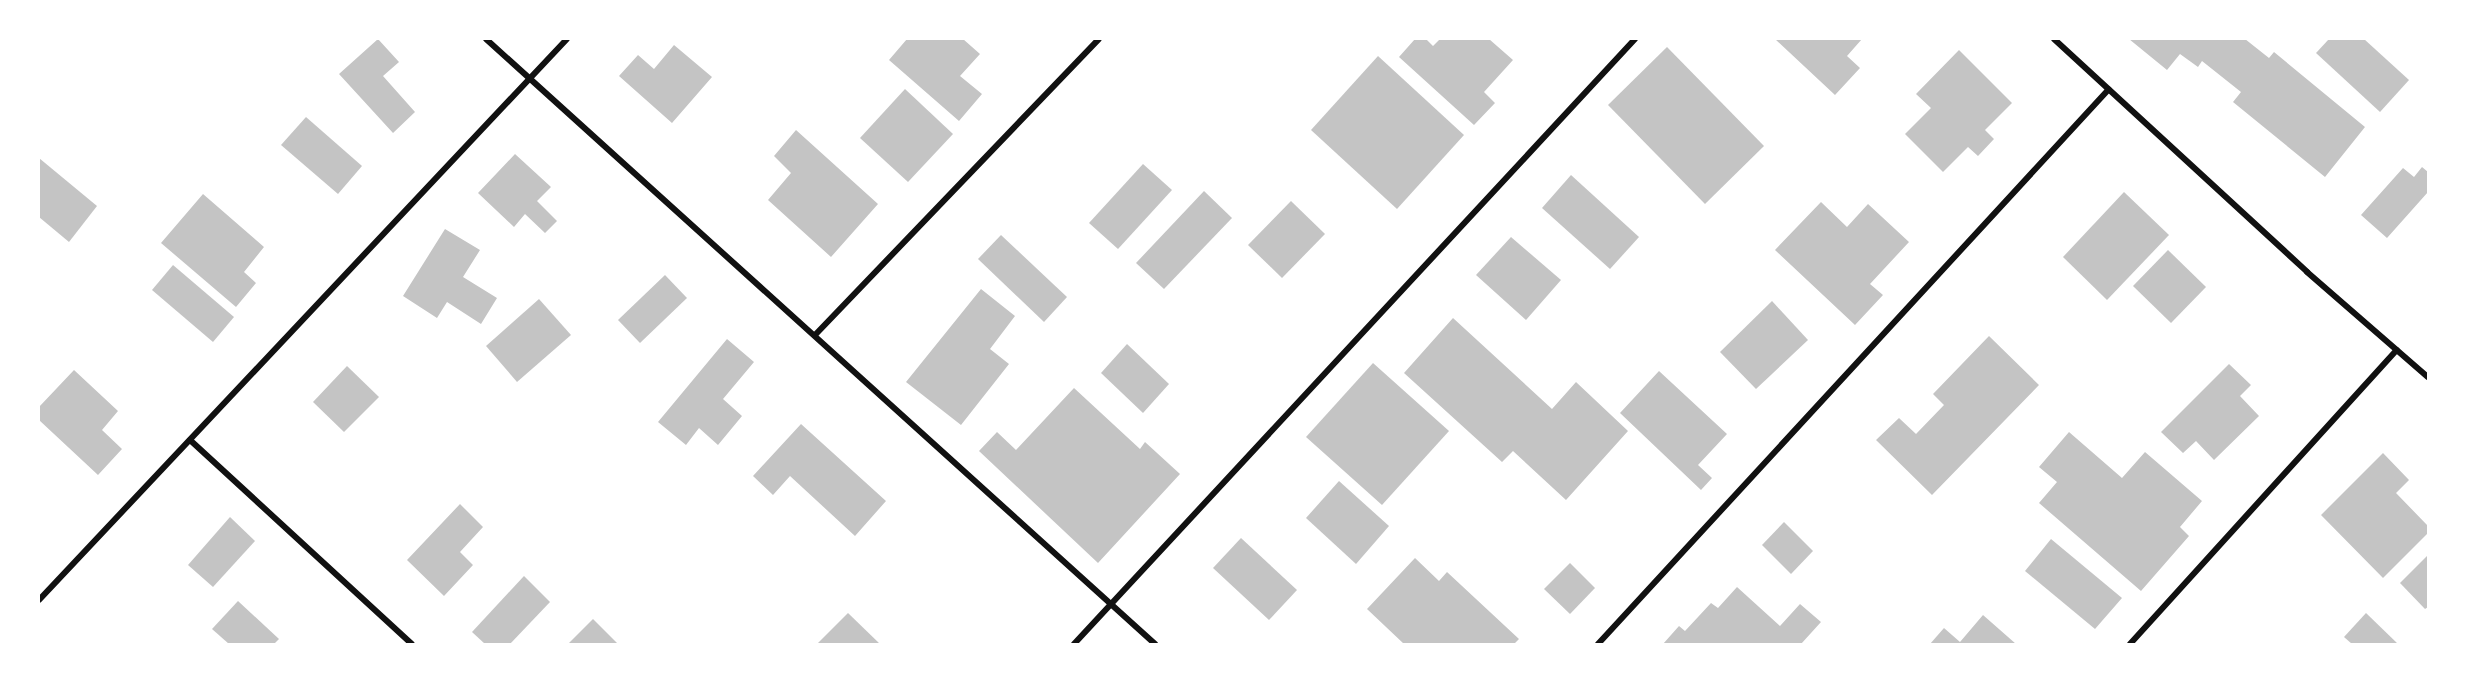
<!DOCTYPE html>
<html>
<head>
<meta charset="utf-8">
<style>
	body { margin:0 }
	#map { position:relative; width:2467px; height:683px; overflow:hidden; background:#fff; font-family:"Noto Serif",serif }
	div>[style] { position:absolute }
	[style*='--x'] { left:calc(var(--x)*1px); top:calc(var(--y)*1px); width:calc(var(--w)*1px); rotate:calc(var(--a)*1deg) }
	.building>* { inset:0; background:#c4c4c4 }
	.minor>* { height:6px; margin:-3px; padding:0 3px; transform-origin:3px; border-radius:3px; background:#111 }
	span { translate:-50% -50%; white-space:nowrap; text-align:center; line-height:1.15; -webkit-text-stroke:5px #fff; paint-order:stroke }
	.frame { position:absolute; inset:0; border:40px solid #fff; pointer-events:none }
</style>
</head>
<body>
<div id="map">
	<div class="building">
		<i style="clip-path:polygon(378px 39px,399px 62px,383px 76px,415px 112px,393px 133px,339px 74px)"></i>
		<i style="clip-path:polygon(907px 39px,963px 39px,980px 54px,960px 76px,982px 94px,959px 121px,889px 60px)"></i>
		<i style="clip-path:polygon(1415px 39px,1426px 39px,1433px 46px,1440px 39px,1489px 39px,1513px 60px,1484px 92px,1495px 103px,1474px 125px,1399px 57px)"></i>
		<i style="clip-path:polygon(1775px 39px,1862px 39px,1847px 56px,1860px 68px,1835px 95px)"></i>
		<i style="clip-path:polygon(2129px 39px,2245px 39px,2269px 58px,2274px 52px,2365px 127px,2325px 177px,2233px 102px,2241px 92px,2202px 61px,2198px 67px,2180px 54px,2167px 70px)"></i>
		<i style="clip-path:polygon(2329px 39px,2364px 39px,2409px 80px,2380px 112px,2316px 53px)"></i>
		<i style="clip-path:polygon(674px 45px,712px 77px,672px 123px,619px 76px,638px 55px,654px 69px)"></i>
		<i style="clip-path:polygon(1667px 47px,1764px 146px,1705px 204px,1608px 105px)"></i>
		<i style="clip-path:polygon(1959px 50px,2012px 103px,1985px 130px,1994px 139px,1978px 156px,1968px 147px,1943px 172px,1905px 134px,1931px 108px,1916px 94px)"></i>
		<i style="clip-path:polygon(1378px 56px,1464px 135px,1397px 209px,1311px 130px)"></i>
		<i style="clip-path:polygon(905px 89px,953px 134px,908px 182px,860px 138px)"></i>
		<i style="clip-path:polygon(306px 117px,362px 166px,338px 194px,281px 145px)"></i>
		<i style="clip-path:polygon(796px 130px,878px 204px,831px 257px,768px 200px,791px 173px,774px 156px)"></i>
		<i style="clip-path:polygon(515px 154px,551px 187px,537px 201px,557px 221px,545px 233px,525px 214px,514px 227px,478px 193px)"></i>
		<i style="clip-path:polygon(39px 158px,97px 206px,69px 242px,39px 217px)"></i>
		<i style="clip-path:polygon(1143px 164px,1172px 190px,1118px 249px,1089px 223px)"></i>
		<i style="clip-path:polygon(2422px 167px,2428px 172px,2428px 192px,2387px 238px,2361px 215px,2403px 168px,2414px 177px)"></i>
		<i style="clip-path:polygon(1571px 175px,1639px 237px,1610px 269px,1542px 208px)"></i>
		<i style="clip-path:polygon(1204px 191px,1232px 218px,1164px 289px,1136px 263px)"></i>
		<i style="clip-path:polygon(2124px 192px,2169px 235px,2107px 300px,2063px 257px)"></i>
		<i style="clip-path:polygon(203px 194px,264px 247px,244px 272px,256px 283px,236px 307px,161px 243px)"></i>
		<i style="clip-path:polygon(1291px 201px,1325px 234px,1282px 278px,1248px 245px)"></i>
		<i style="clip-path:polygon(1821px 202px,1847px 227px,1868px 204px,1909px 242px,1870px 284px,1883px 295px,1855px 325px,1775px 250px)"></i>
		<i style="clip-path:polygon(445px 229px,480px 250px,463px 277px,497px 298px,481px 324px,447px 302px,437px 318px,403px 296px)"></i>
		<i style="clip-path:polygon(1001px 235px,1067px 297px,1044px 322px,978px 259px)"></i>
		<i style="clip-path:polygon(1511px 237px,1561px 280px,1526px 320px,1476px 275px)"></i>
		<i style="clip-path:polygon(2168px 250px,2206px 287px,2171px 323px,2133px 286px)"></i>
		<i style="clip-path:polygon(173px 265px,234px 317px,213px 342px,152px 290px)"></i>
		<i style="clip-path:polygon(665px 275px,687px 298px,640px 343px,618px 320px)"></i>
		<i style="clip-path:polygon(981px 289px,1015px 316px,990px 349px,1009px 364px,961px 425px,906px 382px)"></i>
		<i style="clip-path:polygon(539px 299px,571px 335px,517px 382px,486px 346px)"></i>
		<i style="clip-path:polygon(1772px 301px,1808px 340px,1756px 389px,1720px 352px)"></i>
		<i style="clip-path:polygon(1453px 318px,1552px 409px,1576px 382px,1628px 431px,1566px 500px,1513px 451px,1502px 462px,1404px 373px)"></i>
		<i style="clip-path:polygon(1989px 336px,2039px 385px,1932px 495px,1876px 440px,1899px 418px,1916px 434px,1944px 405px,1933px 394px)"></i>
		<i style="clip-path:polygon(727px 339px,754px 362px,723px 399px,742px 416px,718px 445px,699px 428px,686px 445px,658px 422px)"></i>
		<i style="clip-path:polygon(1127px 344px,1169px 384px,1143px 413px,1101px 373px)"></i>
		<i style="clip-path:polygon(1373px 363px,1449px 431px,1382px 505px,1306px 437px)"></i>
		<i style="clip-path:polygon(2229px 364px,2251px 385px,2240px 396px,2259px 416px,2214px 460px,2196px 441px,2183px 453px,2161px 432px)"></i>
		<i style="clip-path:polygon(347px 366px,379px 397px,344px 432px,313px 402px)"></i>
		<i style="clip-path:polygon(74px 370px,118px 411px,102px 430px,122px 449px,98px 475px,39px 420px,39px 407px)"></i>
		<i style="clip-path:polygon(1659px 371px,1727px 434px,1698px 465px,1712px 478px,1701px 490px,1620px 413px)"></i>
		<i style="clip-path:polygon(1074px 388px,1140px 449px,1145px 442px,1180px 474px,1098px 563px,979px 451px,997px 432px,1016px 450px)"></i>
		<i style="clip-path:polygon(801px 424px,886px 501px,855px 536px,790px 476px,773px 495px,753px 476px)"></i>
		<i style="clip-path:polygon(2069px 432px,2122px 478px,2145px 452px,2202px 501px,2180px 527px,2189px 536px,2141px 591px,2039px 503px,2057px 482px,2039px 467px)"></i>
		<i style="clip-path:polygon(2383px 453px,2409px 480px,2396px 493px,2428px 526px,2428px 533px,2383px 578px,2321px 515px)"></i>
		<i style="clip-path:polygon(1339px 481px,1389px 526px,1356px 564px,1306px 518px)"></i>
		<i style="clip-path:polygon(460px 504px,483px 527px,460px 552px,473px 565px,444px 596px,407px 560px)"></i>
		<i style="clip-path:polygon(230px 517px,255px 541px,213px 587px,188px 565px)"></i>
		<i style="clip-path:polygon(1784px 522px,1813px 551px,1791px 574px,1762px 545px)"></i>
		<i style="clip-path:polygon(1241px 538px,1297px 590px,1269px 620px,1213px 568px)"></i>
		<i style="clip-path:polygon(2051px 539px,2122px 598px,2095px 629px,2025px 571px)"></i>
		<i style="clip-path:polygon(2428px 555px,2428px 607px,2425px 609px,2400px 583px)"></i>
		<i style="clip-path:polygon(1415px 558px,1439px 581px,1447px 572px,1519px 639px,1514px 644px,1404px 644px,1367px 609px)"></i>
		<i style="clip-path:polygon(1570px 563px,1595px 588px,1570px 614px,1544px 589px)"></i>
		<i style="clip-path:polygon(524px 576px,550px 602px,510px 644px,485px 644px,472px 632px)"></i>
		<i style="clip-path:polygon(1737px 587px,1780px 626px,1800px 604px,1821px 622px,1801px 644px,1663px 644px,1679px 626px,1685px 631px,1711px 603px,1718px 608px)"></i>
		<i style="clip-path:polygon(238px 601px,279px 639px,274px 644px,229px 644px,212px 629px)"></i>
		<i style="clip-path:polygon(848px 613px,880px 644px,817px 644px)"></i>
		<i style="clip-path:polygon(2366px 613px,2398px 644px,2352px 644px,2344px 637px)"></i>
		<i style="clip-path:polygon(1983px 615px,2016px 644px,1930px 644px,1944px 628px,1960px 642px)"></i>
		<i style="clip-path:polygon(593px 619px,618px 644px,568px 644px)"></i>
	</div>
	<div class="minor">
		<i style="--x:486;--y:39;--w:902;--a:42.12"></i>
		<i style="--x:2054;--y:39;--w:344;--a:42.6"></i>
		<i style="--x:2307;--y:272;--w:160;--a:41"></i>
		<i style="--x:815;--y:335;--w:410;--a:-46.2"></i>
		<i style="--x:190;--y:440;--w:301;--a:42.6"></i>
		<i style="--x:39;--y:600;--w:770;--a:-46.74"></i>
		<i style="--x:1074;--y:644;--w:825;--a:-47.16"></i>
		<i style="--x:1598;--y:644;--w:754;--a:-47.36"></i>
		<i style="--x:2130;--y:644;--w:397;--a:-47.8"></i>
	</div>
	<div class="frame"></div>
</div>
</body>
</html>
